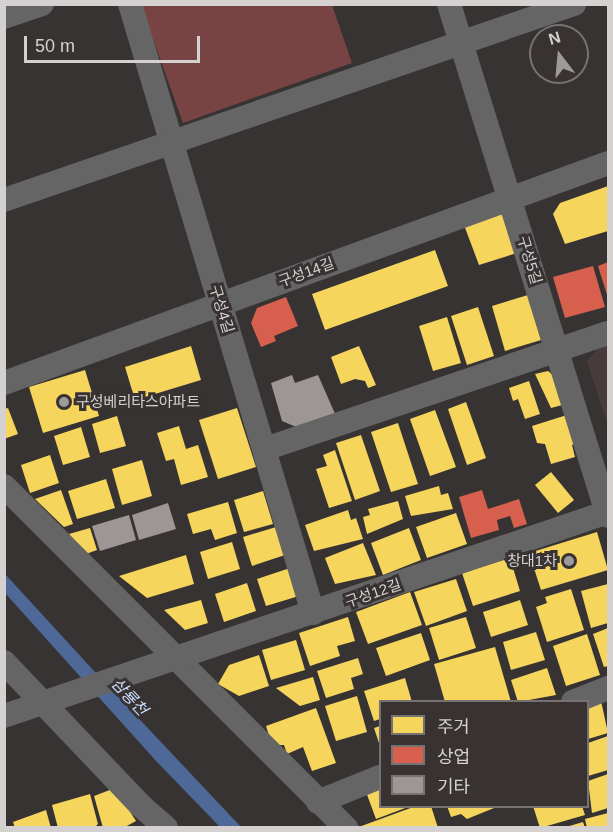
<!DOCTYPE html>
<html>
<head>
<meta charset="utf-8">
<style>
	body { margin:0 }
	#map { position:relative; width:613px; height:832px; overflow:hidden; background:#373333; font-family:Arial,"Noto Sans KR",sans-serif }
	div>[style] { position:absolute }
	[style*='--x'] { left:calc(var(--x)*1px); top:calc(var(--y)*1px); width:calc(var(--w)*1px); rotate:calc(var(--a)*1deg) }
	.built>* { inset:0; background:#473c3b }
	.green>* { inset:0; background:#774443 }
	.water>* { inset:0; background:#4e6997 }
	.homes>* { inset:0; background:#f6d55c }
	.shops>* { inset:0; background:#d6604d }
	.building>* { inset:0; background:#9e9695 }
	.minor>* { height:24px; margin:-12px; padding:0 12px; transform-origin:12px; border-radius:12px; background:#666566 }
	.dots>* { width:16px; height:16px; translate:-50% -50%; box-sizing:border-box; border:3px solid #383232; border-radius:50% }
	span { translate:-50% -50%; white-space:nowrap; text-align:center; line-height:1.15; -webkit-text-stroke:6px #383232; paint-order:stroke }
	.street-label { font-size:15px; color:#d5d1d1 }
	.poi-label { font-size:15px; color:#d5d1d1 }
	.left { translate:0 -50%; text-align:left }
	.right { translate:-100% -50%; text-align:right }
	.water-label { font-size:16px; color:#ccdefd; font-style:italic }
	.frame { position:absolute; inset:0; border:6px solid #d5d1d1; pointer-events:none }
	.legend { position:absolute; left:379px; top:700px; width:210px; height:108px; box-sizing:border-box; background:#383232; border:2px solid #777272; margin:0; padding:8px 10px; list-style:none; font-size:18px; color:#d5d1d1 }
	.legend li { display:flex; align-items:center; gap:12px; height:30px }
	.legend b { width:30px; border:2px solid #777272 }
	.north { position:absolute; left:529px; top:24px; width:60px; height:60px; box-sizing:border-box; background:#383232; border:2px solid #777272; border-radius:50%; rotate:344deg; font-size:16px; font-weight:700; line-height:24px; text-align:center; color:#d5d1d1 }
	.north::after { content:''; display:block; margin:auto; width:21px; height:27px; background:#9e9a9a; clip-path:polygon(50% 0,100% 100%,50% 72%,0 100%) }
	.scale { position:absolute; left:24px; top:36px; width:176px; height:27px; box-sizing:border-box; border:3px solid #d5d1d1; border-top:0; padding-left:8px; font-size:18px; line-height:21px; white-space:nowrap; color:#d5d1d1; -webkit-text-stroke:4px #383232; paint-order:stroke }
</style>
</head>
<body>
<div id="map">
	<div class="built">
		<i style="clip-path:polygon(608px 341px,608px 419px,606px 420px,587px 361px,601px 344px)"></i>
	</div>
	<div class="green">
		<i style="clip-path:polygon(141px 5px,332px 5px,352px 63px,183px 123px)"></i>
	</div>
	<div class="water">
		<i style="clip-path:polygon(5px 574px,94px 671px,241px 827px,220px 827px,157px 762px,5px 593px)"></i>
	</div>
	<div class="homes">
		<i style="clip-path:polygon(608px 186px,608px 231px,565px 244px,553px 214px,560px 203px)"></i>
		<i style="clip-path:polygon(496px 211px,511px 221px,520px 252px,479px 265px,464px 225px)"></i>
		<i style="clip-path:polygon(435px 250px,448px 286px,325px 330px,312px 294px)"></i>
		<i style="clip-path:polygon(528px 295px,541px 340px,505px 351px,492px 306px)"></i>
		<i style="clip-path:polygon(478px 307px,494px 356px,467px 365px,451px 316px)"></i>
		<i style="clip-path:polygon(447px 317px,461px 363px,433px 371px,419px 326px)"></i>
		<i style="clip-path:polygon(191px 346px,201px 380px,135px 400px,125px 367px)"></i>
		<i style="clip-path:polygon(359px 346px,376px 385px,368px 388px,365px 381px,355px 379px,341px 384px,331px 357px)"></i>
		<i style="clip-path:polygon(85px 370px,99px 416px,43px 433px,29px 387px)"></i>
		<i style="clip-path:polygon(548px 371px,558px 379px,566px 404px,551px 408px,535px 374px)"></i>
		<i style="clip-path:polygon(529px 381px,540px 414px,525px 419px,518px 399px,513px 401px,509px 388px)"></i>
		<i style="clip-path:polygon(466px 402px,486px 458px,467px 465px,448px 409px)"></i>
		<i style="clip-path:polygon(8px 408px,18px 434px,4px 439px,4px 409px)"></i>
		<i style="clip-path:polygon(237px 408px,256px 467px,218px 479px,199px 420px)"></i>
		<i style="clip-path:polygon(435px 410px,456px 467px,430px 476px,410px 419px)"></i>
		<i style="clip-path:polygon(570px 414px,579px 443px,572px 445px,575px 457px,551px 464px,545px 444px,537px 443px,532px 426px)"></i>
		<i style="clip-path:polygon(117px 416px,126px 446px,100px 453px,92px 424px)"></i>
		<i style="clip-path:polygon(398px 423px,418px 484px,391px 492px,371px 432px)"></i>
		<i style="clip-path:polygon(179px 426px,186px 449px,198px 445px,208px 477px,181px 485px,174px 459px,166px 461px,157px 433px)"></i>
		<i style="clip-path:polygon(81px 427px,90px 457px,63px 465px,54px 436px)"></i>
		<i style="clip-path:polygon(361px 435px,380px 491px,355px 500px,336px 443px)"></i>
		<i style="clip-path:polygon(335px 450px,352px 501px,329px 508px,316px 469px,327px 466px,323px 455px)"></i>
		<i style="clip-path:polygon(50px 455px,59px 483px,30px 493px,21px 465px)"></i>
		<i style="clip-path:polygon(142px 460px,152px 496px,122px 505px,112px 469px)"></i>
		<i style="clip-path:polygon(551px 472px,574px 500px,558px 513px,535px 485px)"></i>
		<i style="clip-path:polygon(106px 479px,115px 508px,77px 519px,68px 491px)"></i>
		<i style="clip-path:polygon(439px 486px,441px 495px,448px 493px,453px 509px,411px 516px,405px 496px)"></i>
		<i style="clip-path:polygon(61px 490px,73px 524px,64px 527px,35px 499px)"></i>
		<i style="clip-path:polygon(263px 491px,273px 524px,244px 532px,234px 500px)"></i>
		<i style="clip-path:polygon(398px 501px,403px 519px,367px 534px,363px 517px,370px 515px,368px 509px)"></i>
		<i style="clip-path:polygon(228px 502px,237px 533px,215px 540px,211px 529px,193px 534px,187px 514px)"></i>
		<i style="clip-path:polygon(348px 510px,351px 520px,356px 518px,363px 539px,314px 551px,305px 525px)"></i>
		<i style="clip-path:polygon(456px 513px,467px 544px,427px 558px,416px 527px)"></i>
		<i style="clip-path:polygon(276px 527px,285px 555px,252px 566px,243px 537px)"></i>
		<i style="clip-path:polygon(90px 528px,97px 550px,86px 554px,69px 534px)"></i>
		<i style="clip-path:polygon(409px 528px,421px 560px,383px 575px,371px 543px)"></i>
		<i style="clip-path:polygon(597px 532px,608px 570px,541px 590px,529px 553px)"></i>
		<i style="clip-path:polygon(232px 542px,240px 569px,208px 579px,200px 552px)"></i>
		<i style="clip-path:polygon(363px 543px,376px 575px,335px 584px,325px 558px)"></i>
		<i style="clip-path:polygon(186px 555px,194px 584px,147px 598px,119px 576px)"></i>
		<i style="clip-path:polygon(510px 558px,520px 591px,473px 606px,462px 573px)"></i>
		<i style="clip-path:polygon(290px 568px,299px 596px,266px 606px,257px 579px)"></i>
		<i style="clip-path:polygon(456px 579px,467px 611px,426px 626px,414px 592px)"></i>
		<i style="clip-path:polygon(247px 583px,256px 611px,224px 622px,215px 594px)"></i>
		<i style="clip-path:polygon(608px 584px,608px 623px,591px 628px,581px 591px)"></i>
		<i style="clip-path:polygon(571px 589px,584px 630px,547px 642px,536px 607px,547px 603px,545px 597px)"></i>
		<i style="clip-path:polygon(410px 592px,422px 625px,368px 644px,356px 612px)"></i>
		<i style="clip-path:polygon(201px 600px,208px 623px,185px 630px,164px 610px)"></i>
		<i style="clip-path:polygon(520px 600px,528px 625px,491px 637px,483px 612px)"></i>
		<i style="clip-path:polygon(348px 617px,355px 641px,337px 646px,340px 656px,310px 666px,299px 633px)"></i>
		<i style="clip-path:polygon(466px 617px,476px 648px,439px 660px,429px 628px)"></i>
		<i style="clip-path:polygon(608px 628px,608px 666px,604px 667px,593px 634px)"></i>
		<i style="clip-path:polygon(536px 632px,545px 660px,511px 670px,503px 642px)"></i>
		<i style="clip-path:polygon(421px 633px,430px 660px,386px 676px,376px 648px)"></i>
		<i style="clip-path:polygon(587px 634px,600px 675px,566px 686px,553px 646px)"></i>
		<i style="clip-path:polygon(296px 640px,305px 670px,271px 680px,262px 650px)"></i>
		<i style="clip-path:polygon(495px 647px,511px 702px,445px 702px,434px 664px)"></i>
		<i style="clip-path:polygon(259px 655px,269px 686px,239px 696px,218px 684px,229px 665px)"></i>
		<i style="clip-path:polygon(358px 658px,363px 674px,351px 678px,354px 689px,326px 698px,317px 671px)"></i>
		<i style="clip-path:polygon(547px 668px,556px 695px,518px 702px,511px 680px)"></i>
		<i style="clip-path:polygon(313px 677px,320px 700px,300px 706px,276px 688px)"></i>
		<i style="clip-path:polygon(405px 678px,412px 702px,380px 702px,380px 719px,374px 721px,364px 691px)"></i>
		<i style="clip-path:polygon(357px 696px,367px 732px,336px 741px,325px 706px)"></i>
		<i style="clip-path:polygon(601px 701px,608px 733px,588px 739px,588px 705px)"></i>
		<i style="clip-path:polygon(316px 708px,336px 763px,312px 771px,303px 747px,287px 754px,284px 745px,272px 745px,266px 726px)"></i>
		<i style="clip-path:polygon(380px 726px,380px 746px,374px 728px)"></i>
		<i style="clip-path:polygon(608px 736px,608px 770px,588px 776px,588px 743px)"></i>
		<i style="clip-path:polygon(608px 774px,608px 808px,592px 813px,588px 781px)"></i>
		<i style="clip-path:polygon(380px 786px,380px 806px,408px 807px,376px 819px,366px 792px)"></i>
		<i style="clip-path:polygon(115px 788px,136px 821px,123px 828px,103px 828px,94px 796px)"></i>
		<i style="clip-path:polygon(90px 794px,98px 824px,94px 828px,58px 828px,52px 805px)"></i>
		<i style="clip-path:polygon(416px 806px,431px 806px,438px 828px,356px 828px)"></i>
		<i style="clip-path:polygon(447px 806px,494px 806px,494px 808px,467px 819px,461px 814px,451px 817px)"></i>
		<i style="clip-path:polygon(533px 806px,582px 806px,585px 815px,540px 828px)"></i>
		<i style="clip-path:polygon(46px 810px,51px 828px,15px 828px,13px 822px)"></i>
		<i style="clip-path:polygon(608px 813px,608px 828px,587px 828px,585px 819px)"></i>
		<i style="clip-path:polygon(583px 822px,585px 828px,566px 828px,566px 827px)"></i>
	</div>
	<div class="shops">
		<i style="clip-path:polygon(608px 262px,608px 298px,598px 266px)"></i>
		<i style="clip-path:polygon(593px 266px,605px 307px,565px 318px,553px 277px)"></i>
		<i style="clip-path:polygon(286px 297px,298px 326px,274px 336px,276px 341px,261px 347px,251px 323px,257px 308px)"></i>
		<i style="clip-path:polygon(482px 490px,488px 509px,519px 499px,527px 524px,514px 528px,510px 516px,497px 520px,499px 530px,471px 538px,459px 497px)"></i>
	</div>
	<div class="building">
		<i style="clip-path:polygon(292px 375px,295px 383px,318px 375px,336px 416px,301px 429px,282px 421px,271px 383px)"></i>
		<i style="clip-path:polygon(168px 503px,176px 529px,139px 540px,132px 515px)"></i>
		<i style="clip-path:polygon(129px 515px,136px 540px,100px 551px,92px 526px)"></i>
	</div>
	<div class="minor">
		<i style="--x:130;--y:4;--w:636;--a:73.27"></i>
		<i style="--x:449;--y:4;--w:536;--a:72.75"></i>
		<i style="--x:4;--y:17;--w:40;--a:-18.9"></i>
		<i style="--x:4;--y:200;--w:603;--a:-18.98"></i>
		<i style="--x:4;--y:383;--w:643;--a:-20.01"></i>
		<i style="--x:265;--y:449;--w:362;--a:-18.7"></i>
		<i style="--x:4;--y:486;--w:484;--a:45"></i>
		<i style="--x:4;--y:662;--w:199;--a:46.4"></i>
		<i style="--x:141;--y:806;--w:33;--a:41"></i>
		<i style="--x:573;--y:702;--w:38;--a:-22"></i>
		<i style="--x:4;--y:716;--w:638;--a:-18.66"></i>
		<i style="--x:318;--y:802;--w:67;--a:-22"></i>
	</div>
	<div class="dots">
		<i style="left:64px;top:402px;background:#9e9a9a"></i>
		<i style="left:569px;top:561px;background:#9e9a9a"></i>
	</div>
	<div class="street-label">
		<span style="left:530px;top:260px;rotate:73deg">구성5길</span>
		<span style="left:306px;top:272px;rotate:-20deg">구성14길</span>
		<span style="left:222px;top:309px;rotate:73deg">구성4길</span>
		<span style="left:373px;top:593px;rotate:-19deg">구성12길</span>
	</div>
	<div class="poi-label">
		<span class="left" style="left:76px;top:402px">구성베리타스아파트</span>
		<span class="right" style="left:557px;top:561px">창대1차</span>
	</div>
	<div class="water-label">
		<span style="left:129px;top:697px;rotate:47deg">삼룡천</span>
	</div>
	<div class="frame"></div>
	<ul class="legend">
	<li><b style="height:16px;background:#f6d55c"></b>주거</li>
	<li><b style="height:16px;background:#d6604d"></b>상업</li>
	<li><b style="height:16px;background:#9e9695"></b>기타</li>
	</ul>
	<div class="north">N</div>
	<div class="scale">50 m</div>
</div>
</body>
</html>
